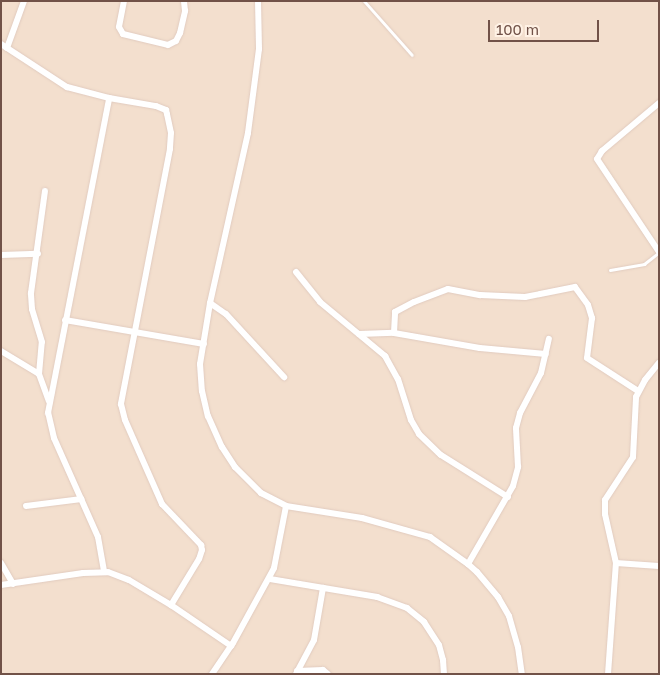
<!DOCTYPE html>
<html>
<head>
<meta charset="utf-8">
<style>
	body { margin:0 }
	#map { position:relative; width:660px; height:675px; overflow:hidden; background:#fbeedf; font-family:"Golos Text",sans-serif }
	div>[style] { position:absolute }
	[style*='--x'] { left:calc(var(--x)*1px); top:calc(var(--y)*1px); width:calc(var(--w)*1px); rotate:calc(var(--a)*1deg) }
	.residential>* { inset:0; background:#f3dfce }
	.roads { filter:drop-shadow(0 0 1px #e1cbbf) drop-shadow(0 0 1px #e1cbbf) }
	.lane>* { height:3px; margin:-1.5px; padding:0 1.5px; transform-origin:1.5px; border-radius:1.5px; background:#fff }
	.street>* { height:6px; margin:-3px; padding:0 3px; transform-origin:3px; border-radius:3px; background:#fff }
	span { translate:-50% -50%; white-space:nowrap; text-align:center; line-height:1.15; -webkit-text-stroke:4px #fff2e5; paint-order:stroke }
	.frame { position:absolute; inset:0; border:2px solid #715248; pointer-events:none }
	.scale { position:absolute; left:488px; top:20px; width:111px; height:22px; box-sizing:border-box; border:2px solid #715248; border-top:0; padding-left:6px; font-size:15px; line-height:18px; white-space:nowrap; color:#715248; -webkit-text-stroke:4px #fff2e5; paint-order:stroke }
</style>
</head>
<body>
<div id="map">
	<div class="residential">
		<i style="clip-path:polygon(1px 1px,659px 1px,659px 674px,1px 674px)"></i>
	</div>
	<div class="roads">
		<div class="lane">
			<i style="--x:364;--y:1;--w:72;--a:48.4"></i>
			<i style="--x:610;--y:270;--w:35;--a:-10"></i>
			<i style="--x:644;--y:264;--w:18;--a:-38"></i>
		</div>
		<div class="street">
			<i style="--x:124;--y:1;--w:26;--a:101"></i>
			<i style="--x:119;--y:27;--w:8;--a:60"></i>
			<i style="--x:123;--y:34;--w:46;--a:13.7"></i>
			<i style="--x:168;--y:45;--w:9;--a:-27"></i>
			<i style="--x:176;--y:41;--w:9;--a:-63"></i>
			<i style="--x:180;--y:33;--w:23;--a:-77"></i>
			<i style="--x:185;--y:11;--w:10;--a:-96"></i>
			<i style="--x:258;--y:1;--w:48;--a:88.8"></i>
			<i style="--x:259;--y:49;--w:85;--a:97.5"></i>
			<i style="--x:248;--y:133;--w:174;--a:102.6"></i>
			<i style="--x:210;--y:303;--w:62;--a:99.3"></i>
			<i style="--x:200;--y:364;--w:27;--a:86"></i>
			<i style="--x:202;--y:391;--w:26;--a:77"></i>
			<i style="--x:208;--y:416;--w:34;--a:66"></i>
			<i style="--x:222;--y:447;--w:24;--a:57"></i>
			<i style="--x:235;--y:467;--w:37;--a:45"></i>
			<i style="--x:261;--y:493;--w:28;--a:27"></i>
			<i style="--x:286;--y:506;--w:77;--a:9"></i>
			<i style="--x:362;--y:518;--w:71;--a:15.6"></i>
			<i style="--x:430;--y:537;--w:47;--a:35.4"></i>
			<i style="--x:468;--y:564;--w:12;--a:42"></i>
			<i style="--x:477;--y:572;--w:33;--a:50"></i>
			<i style="--x:498;--y:597;--w:22;--a:60"></i>
			<i style="--x:509;--y:616;--w:32;--a:74"></i>
			<i style="--x:518;--y:647;--w:27;--a:82"></i>
			<i style="--x:1;--y:44;--w:79;--a:33.1"></i>
			<i style="--x:67;--y:87;--w:43;--a:14.7"></i>
			<i style="--x:109;--y:98;--w:48;--a:9.7"></i>
			<i style="--x:156;--y:106;--w:11;--a:22"></i>
			<i style="--x:166;--y:110;--w:4;--a:76"></i>
			<i style="--x:167;--y:114;--w:19;--a:78"></i>
			<i style="--x:171;--y:133;--w:16;--a:94"></i>
			<i style="--x:170;--y:149;--w:260;--a:100.9"></i>
			<i style="--x:121;--y:404;--w:16;--a:76"></i>
			<i style="--x:125;--y:420;--w:92;--a:66.2"></i>
			<i style="--x:162;--y:504;--w:57;--a:46.4"></i>
			<i style="--x:201;--y:545;--w:5;--a:79"></i>
			<i style="--x:202;--y:550;--w:9;--a:108"></i>
			<i style="--x:199;--y:559;--w:54;--a:121.3"></i>
			<i style="--x:7;--y:48;--w:50;--a:-70.1"></i>
			<i style="--x:659;--y:103;--w:75;--a:139.9"></i>
			<i style="--x:602;--y:151;--w:9;--a:122"></i>
			<i style="--x:597;--y:159;--w:112;--a:56.3"></i>
			<i style="--x:1;--y:255;--w:37;--a:-2"></i>
			<i style="--x:296;--y:272;--w:38;--a:51"></i>
			<i style="--x:320;--y:302;--w:85;--a:39.7"></i>
			<i style="--x:385;--y:356;--w:26;--a:61"></i>
			<i style="--x:398;--y:379;--w:43;--a:72.4"></i>
			<i style="--x:411;--y:420;--w:16;--a:60"></i>
			<i style="--x:419;--y:434;--w:30;--a:44"></i>
			<i style="--x:441;--y:455;--w:79;--a:32.1"></i>
			<i style="--x:210;--y:303;--w:19;--a:35"></i>
			<i style="--x:226;--y:314;--w:86;--a:47.4"></i>
			<i style="--x:65;--y:320;--w:141;--a:9.8"></i>
			<i style="--x:394;--y:333;--w:21;--a:-87"></i>
			<i style="--x:395;--y:312;--w:21;--a:-28"></i>
			<i style="--x:414;--y:302;--w:36;--a:-21"></i>
			<i style="--x:448;--y:289;--w:33;--a:11"></i>
			<i style="--x:480;--y:295;--w:45;--a:2.5"></i>
			<i style="--x:525;--y:297;--w:51;--a:-11.3"></i>
			<i style="--x:575;--y:287;--w:22;--a:54"></i>
			<i style="--x:588;--y:305;--w:14;--a:73"></i>
			<i style="--x:592;--y:318;--w:40;--a:97.1"></i>
			<i style="--x:587;--y:358;--w:61;--a:32.9"></i>
			<i style="--x:359;--y:334;--w:35;--a:-2"></i>
			<i style="--x:394;--y:333;--w:87;--a:9.9"></i>
			<i style="--x:480;--y:348;--w:66;--a:5.2"></i>
			<i style="--x:1;--y:351;--w:44;--a:31.2"></i>
			<i style="--x:39;--y:374;--w:29;--a:70"></i>
			<i style="--x:39;--y:374;--w:32;--a:-85"></i>
			<i style="--x:42;--y:342;--w:34;--a:-107"></i>
			<i style="--x:32;--y:309;--w:16;--a:-94"></i>
			<i style="--x:31;--y:293;--w:103;--a:-82.2"></i>
			<i style="--x:26;--y:506;--w:56;--a:-7.1"></i>
			<i style="--x:1;--y:563;--w:24;--a:60"></i>
			<i style="--x:616;--y:563;--w:43;--a:4"></i>
			<i style="--x:468;--y:564;--w:90;--a:-60"></i>
			<i style="--x:513;--y:486;--w:20;--a:-75"></i>
			<i style="--x:518;--y:467;--w:39;--a:-93"></i>
			<i style="--x:516;--y:428;--w:16;--a:-75"></i>
			<i style="--x:520;--y:413;--w:45;--a:-62.3"></i>
			<i style="--x:541;--y:373;--w:35;--a:-77"></i>
			<i style="--x:104;--y:571;--w:35;--a:-100"></i>
			<i style="--x:98;--y:537;--w:108;--a:-114"></i>
			<i style="--x:54;--y:438;--w:26;--a:-103"></i>
			<i style="--x:48;--y:413;--w:321;--a:-79"></i>
			<i style="--x:270;--y:579;--w:109;--a:9.5"></i>
			<i style="--x:377;--y:597;--w:32;--a:20"></i>
			<i style="--x:407;--y:608;--w:22;--a:39"></i>
			<i style="--x:424;--y:622;--w:27;--a:57"></i>
			<i style="--x:439;--y:645;--w:16;--a:75"></i>
			<i style="--x:443;--y:660;--w:14;--a:86"></i>
			<i style="--x:1;--y:585;--w:83;--a:-8.3"></i>
			<i style="--x:83;--y:573;--w:25;--a:-2"></i>
			<i style="--x:108;--y:572;--w:22;--a:21"></i>
			<i style="--x:129;--y:580;--w:49;--a:30.8"></i>
			<i style="--x:171;--y:605;--w:73;--a:34.3"></i>
			<i style="--x:297;--y:671;--w:26;--a:-2"></i>
			<i style="--x:323;--y:670;--w:6;--a:39"></i>
			<i style="--x:212;--y:674;--w:37;--a:-56"></i>
			<i style="--x:233;--y:643;--w:85;--a:-61.3"></i>
			<i style="--x:274;--y:568;--w:63;--a:-79"></i>
			<i style="--x:296;--y:674;--w:38;--a:-62"></i>
			<i style="--x:314;--y:640;--w:53;--a:-80.2"></i>
			<i style="--x:608;--y:674;--w:111;--a:-85.9"></i>
			<i style="--x:616;--y:563;--w:50;--a:-102.7"></i>
			<i style="--x:605;--y:514;--w:14;--a:-90"></i>
			<i style="--x:605;--y:500;--w:51;--a:-56.9"></i>
			<i style="--x:633;--y:457;--w:60;--a:-87.1"></i>
			<i style="--x:636;--y:397;--w:19;--a:-62"></i>
			<i style="--x:645;--y:380;--w:22;--a:-51"></i>
		</div>
	</div>
	<div class="frame"></div>
	<div class="scale">100 m</div>
</div>
</body>
</html>
